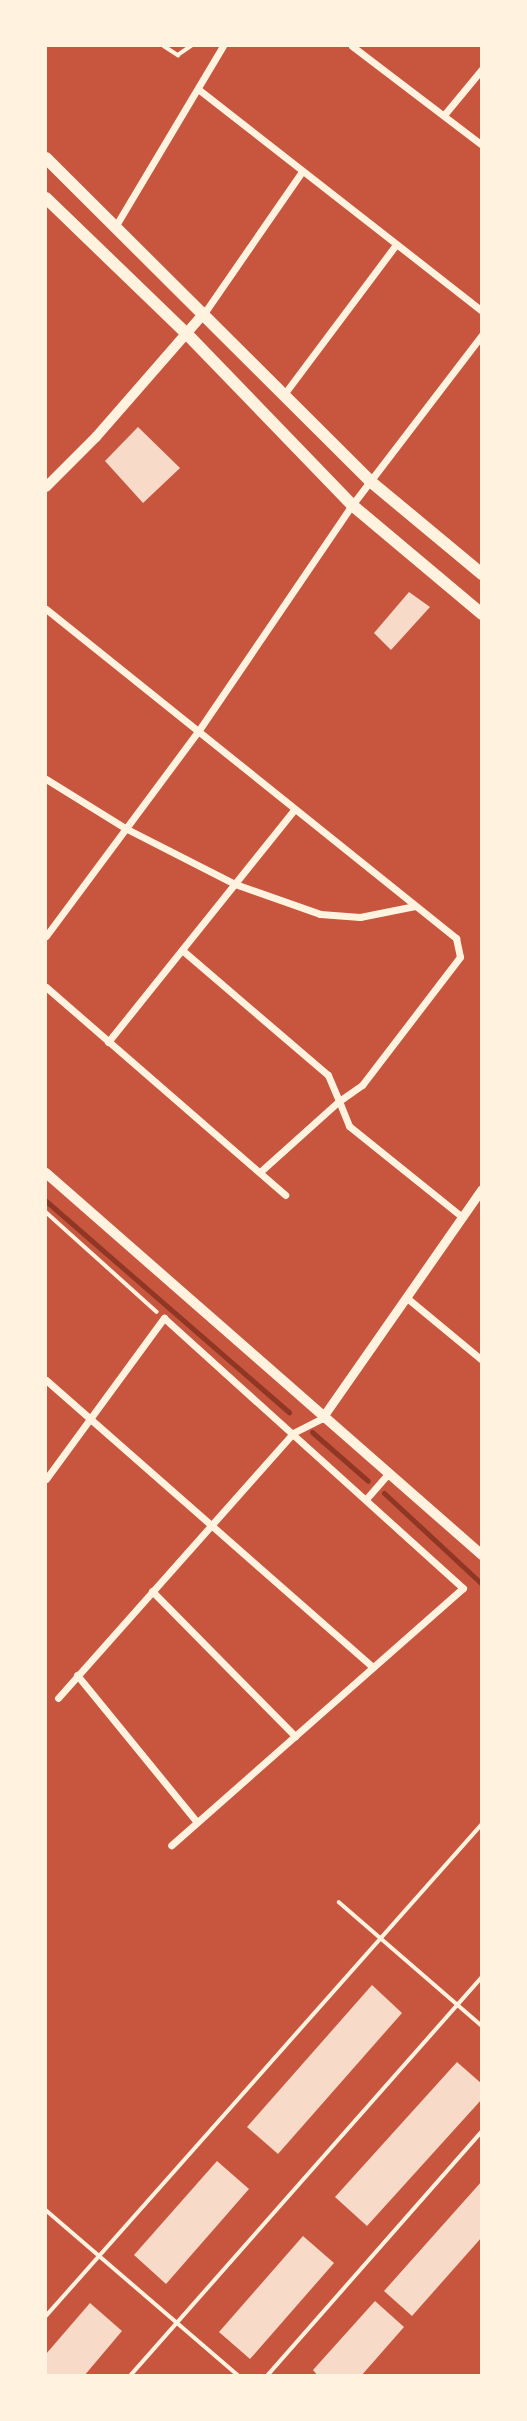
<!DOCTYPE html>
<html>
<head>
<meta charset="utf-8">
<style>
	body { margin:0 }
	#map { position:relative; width:527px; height:2421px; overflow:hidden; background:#c8553d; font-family:"PT Sans",sans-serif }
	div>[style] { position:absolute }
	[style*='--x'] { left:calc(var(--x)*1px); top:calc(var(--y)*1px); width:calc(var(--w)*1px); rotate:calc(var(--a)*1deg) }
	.stream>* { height:5px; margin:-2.5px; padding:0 2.5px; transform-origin:2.5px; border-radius:2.5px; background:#8f3625 }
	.building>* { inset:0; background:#f7dbc8 }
	.path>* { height:3.5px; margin:-1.75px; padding:0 1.75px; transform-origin:1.75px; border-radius:1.75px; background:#fff3e0 }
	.service>* { height:3.5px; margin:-1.75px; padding:0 1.75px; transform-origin:1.75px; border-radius:1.75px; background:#fff3e0 }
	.minor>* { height:7px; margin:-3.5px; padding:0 3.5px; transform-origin:3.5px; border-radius:3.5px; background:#fff3e0 }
	.tertiary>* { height:9px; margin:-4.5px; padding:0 4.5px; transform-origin:4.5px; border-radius:4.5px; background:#fff3e0 }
	.secondary>* { height:10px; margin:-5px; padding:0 5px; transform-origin:5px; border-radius:5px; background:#fff3e0 }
	.trunk>* { height:12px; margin:-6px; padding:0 6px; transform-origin:6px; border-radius:6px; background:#fff3e0 }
	span { translate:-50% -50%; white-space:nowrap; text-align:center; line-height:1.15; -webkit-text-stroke:5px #fff3e0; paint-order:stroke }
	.frame { position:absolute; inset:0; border:47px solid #fff3e0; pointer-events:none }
</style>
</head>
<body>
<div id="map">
	<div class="stream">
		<i style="--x:46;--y:1201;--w:322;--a:41"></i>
		<i style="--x:312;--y:1432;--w:74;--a:41.2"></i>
		<i style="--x:384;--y:1493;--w:134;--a:42.9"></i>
	</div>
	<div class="building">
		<i style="clip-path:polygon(138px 427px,180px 468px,143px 503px,105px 461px)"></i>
		<i style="clip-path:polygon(409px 592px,430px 607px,391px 650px,374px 633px)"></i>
		<i style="clip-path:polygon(372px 1985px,402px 2013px,278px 2154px,247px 2127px)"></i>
		<i style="clip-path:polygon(457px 2062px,482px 2084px,482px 2099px,367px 2226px,335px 2197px)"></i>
		<i style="clip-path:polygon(217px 2161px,249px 2189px,166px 2284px,134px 2255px)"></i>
		<i style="clip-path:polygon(482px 2181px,482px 2237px,412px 2316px,384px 2291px)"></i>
		<i style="clip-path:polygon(303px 2236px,334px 2263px,250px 2359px,219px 2332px)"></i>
		<i style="clip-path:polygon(375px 2301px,404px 2327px,361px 2376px,318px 2376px,313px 2370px)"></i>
		<i style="clip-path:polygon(90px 2303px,122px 2331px,84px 2376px,46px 2376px,46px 2354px)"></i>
	</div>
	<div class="path">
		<i style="--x:46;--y:1212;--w:149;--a:42"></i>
	</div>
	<div class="service">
		<i style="--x:164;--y:46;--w:17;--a:33"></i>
		<i style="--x:178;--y:55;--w:16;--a:-35"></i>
		<i style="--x:339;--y:1902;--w:189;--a:40.9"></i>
		<i style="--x:46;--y:2210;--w:255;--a:40.7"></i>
		<i style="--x:46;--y:2316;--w:657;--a:-48.45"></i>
		<i style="--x:130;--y:2376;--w:532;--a:-48.58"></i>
		<i style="--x:267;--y:2376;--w:326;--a:-48.7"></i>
	</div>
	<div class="minor">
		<i style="--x:352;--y:46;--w:163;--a:37.3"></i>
		<i style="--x:198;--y:89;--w:360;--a:38"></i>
		<i style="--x:444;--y:115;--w:60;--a:-50.4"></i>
		<i style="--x:115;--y:227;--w:211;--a:-59.2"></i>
		<i style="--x:205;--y:312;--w:169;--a:-55.4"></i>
		<i style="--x:285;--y:393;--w:184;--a:-53.2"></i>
		<i style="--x:46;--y:609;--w:526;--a:38.74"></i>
		<i style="--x:456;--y:938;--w:19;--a:78"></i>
		<i style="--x:460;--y:957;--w:161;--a:127.4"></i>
		<i style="--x:362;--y:1085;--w:28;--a:145"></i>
		<i style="--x:339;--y:1101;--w:27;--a:68"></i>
		<i style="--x:349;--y:1126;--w:145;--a:38.8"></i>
		<i style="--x:46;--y:779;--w:93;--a:31.8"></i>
		<i style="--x:125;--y:828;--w:123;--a:27"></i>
		<i style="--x:235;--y:884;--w:90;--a:19.4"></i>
		<i style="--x:320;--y:914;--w:40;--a:4.3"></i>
		<i style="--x:360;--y:917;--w:56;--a:-11.3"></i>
		<i style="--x:46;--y:936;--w:253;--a:-53.4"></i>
		<i style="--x:197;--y:733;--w:276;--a:-55.8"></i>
		<i style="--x:352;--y:505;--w:214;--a:-52.6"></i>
		<i style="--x:182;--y:950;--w:192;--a:40.6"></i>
		<i style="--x:328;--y:1075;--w:28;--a:67"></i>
		<i style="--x:339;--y:1101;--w:106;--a:138.1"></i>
		<i style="--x:46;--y:987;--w:317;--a:41"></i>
		<i style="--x:108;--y:1042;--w:297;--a:-51.3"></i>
		<i style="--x:407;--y:1298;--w:97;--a:39.6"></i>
		<i style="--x:46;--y:1380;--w:435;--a:41.3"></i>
		<i style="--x:46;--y:1479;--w:200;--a:-53.8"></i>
		<i style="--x:164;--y:1318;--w:403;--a:42.1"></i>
		<i style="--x:463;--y:1588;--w:389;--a:138.6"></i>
		<i style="--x:367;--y:1498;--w:32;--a:-49"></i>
		<i style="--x:152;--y:1591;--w:204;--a:45.4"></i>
		<i style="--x:77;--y:1675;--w:190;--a:50.8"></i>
		<i style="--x:58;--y:1698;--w:354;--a:-48.4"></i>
		<i style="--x:293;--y:1433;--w:33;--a:-27"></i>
	</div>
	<div class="tertiary">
		<i style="--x:322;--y:1418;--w:279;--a:-55.1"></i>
	</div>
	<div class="secondary">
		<i style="--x:46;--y:487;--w:71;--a:-45"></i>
		<i style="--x:96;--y:437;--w:166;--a:-48.9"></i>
		<i style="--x:46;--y:1173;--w:580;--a:41.22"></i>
	</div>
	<div class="trunk">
		<i style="--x:46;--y:158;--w:457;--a:44.9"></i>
		<i style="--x:370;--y:481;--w:146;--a:39.7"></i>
		<i style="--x:46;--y:198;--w:194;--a:44"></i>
		<i style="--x:186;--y:333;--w:239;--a:46"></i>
		<i style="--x:352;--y:505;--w:170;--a:40"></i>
	</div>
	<div class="frame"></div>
</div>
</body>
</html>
